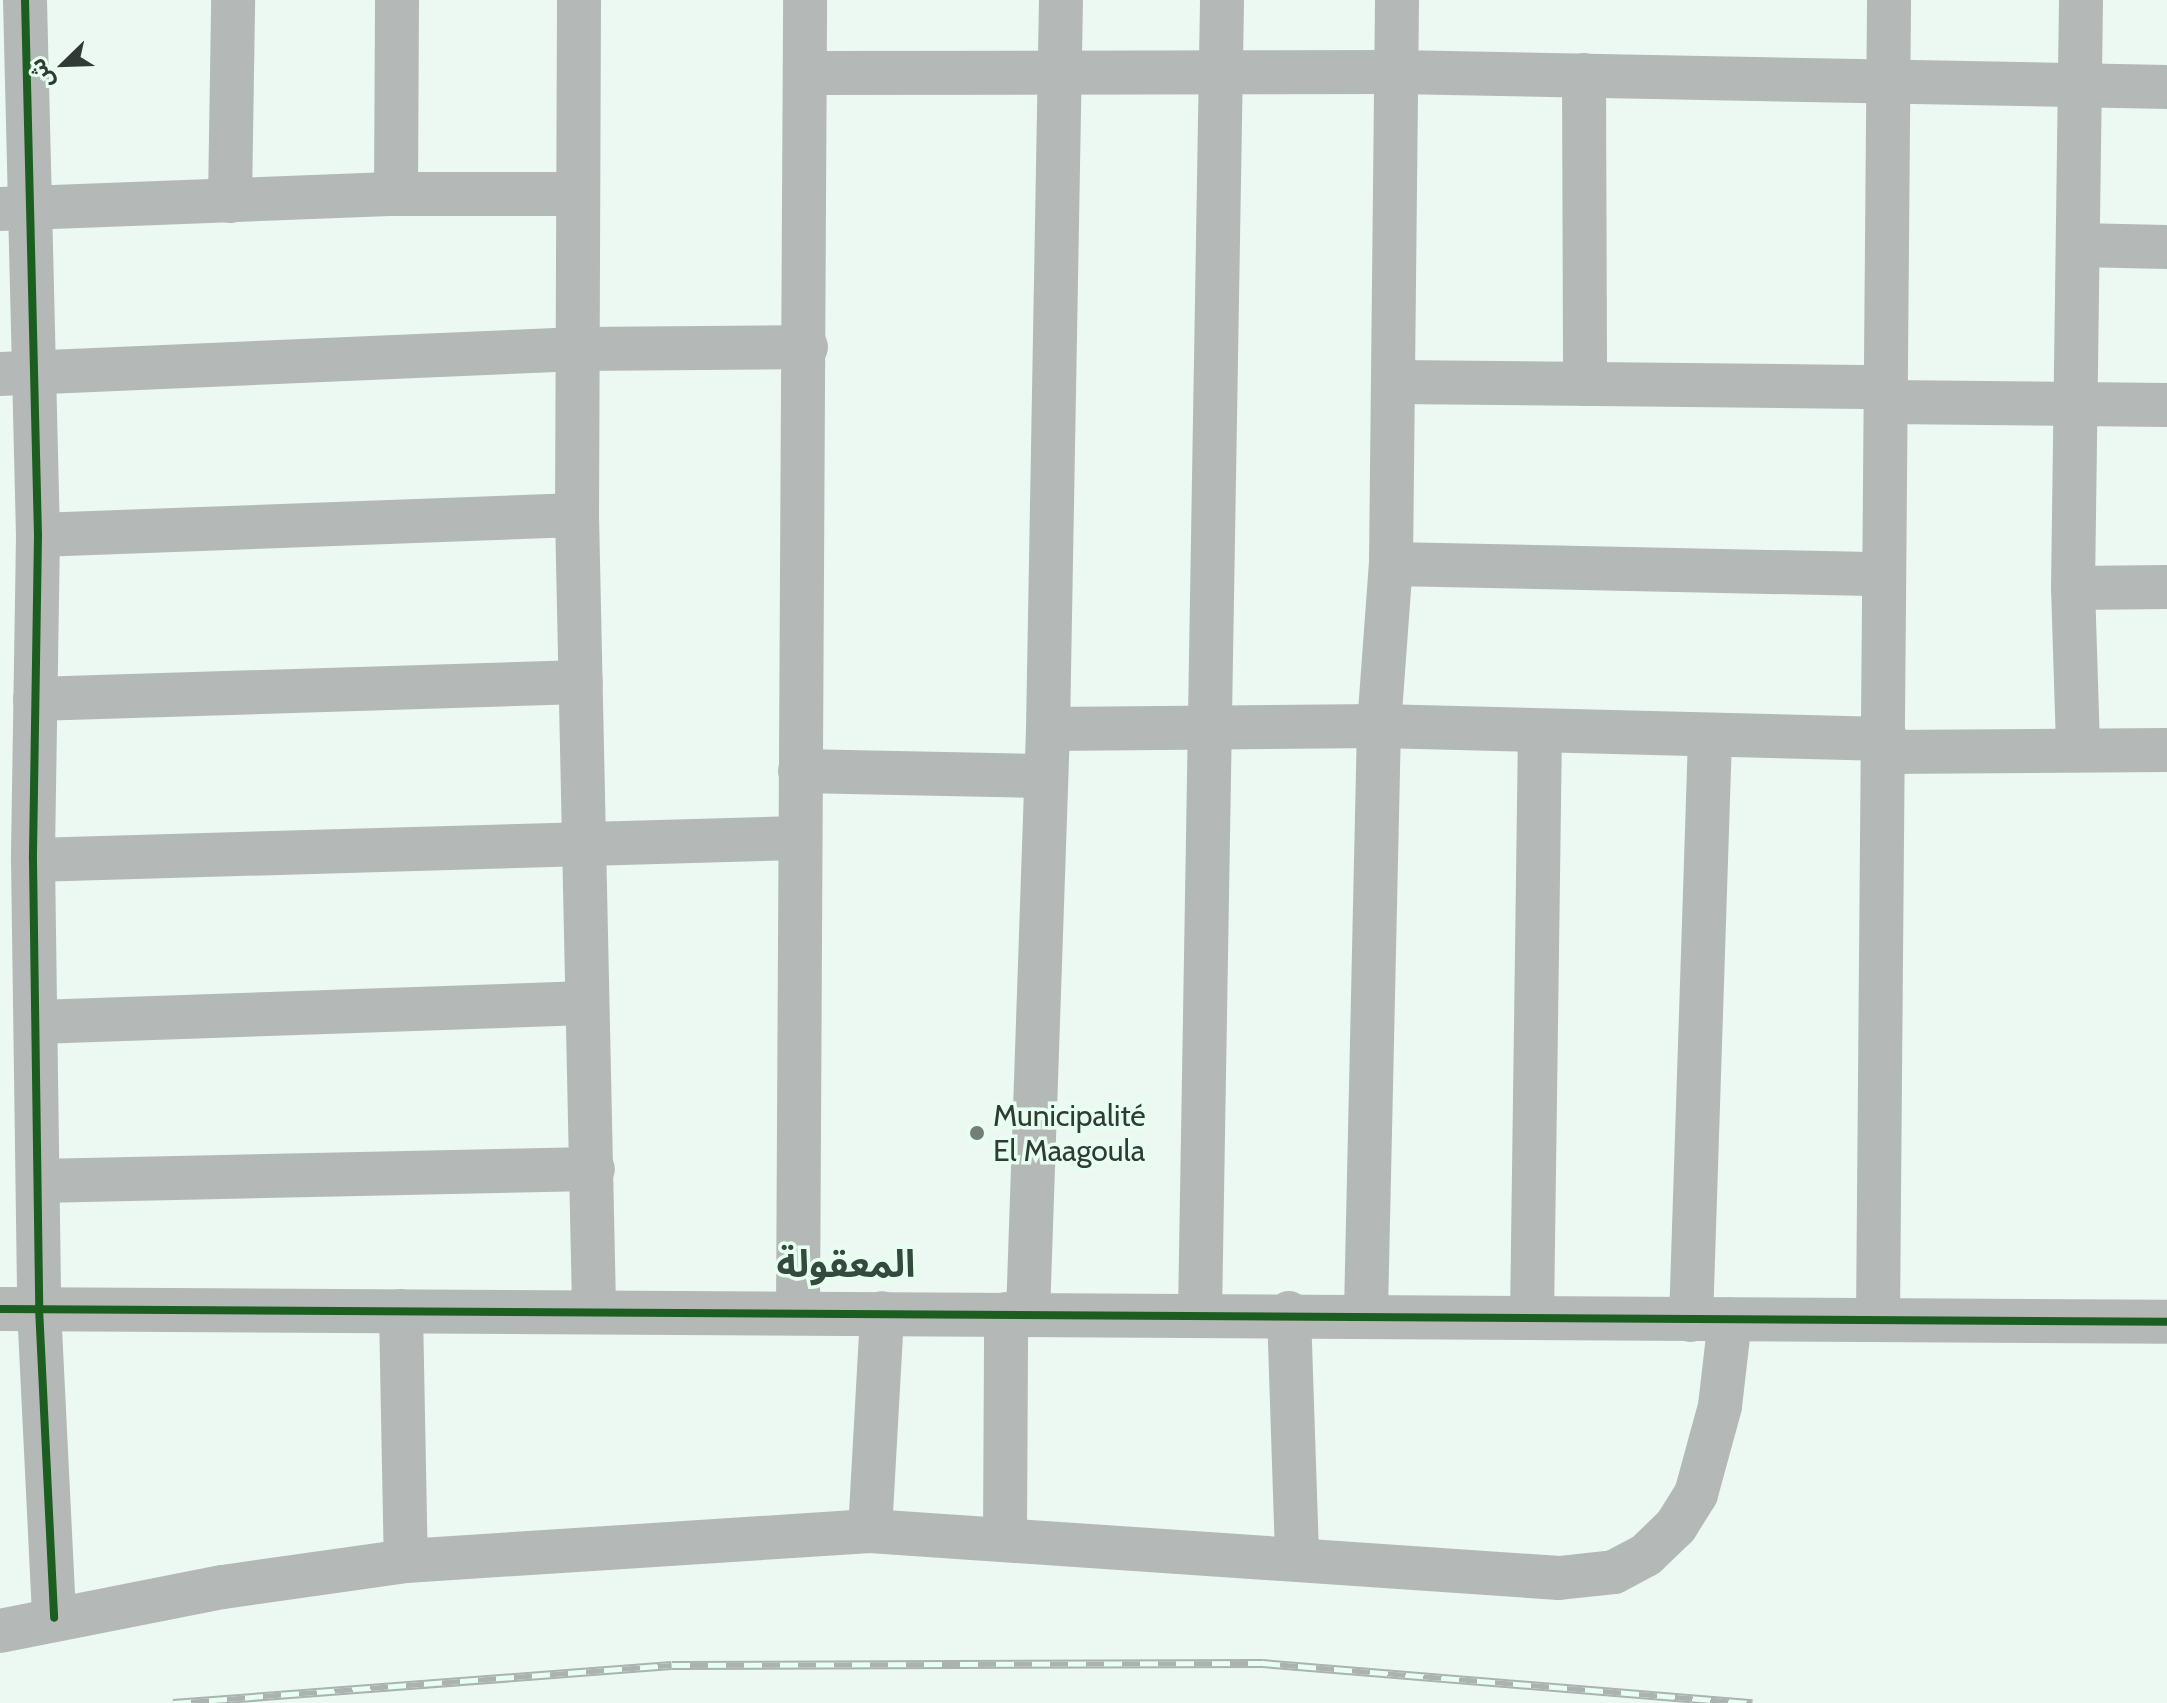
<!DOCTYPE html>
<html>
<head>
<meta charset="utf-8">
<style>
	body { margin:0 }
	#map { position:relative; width:2167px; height:1703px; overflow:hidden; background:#ecf9f2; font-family:Cabin,"Noto Sans Arabic",sans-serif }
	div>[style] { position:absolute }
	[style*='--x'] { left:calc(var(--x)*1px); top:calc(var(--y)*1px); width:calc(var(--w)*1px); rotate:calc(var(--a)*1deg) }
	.minor>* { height:44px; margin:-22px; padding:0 22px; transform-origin:22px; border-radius:22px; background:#b4b9b7 }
	.rail>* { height:9px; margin-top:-4.5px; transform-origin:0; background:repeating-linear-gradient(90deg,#e6fff1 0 18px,#abb3b0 0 36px); box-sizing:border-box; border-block:2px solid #abb3b0 }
	.cycleway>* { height:8px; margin:-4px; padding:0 4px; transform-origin:4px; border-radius:4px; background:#1b5e20 }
	.dots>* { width:22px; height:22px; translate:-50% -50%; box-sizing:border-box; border:4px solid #e6fff1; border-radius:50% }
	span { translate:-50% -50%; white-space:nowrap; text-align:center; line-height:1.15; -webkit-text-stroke:7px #e6fff1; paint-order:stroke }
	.poi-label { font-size:30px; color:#313b35 }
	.left { translate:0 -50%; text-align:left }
	.district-label { font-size:38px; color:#35493e; font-weight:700 }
	.north { position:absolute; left:24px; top:24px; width:80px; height:80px; -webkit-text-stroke:6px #e6fff1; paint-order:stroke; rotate:247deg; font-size:22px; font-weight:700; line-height:32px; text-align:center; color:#313b35 }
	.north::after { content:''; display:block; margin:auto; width:28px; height:36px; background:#313b35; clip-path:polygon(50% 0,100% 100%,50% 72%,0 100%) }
</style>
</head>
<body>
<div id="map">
	<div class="minor">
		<i style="--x:25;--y:0;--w:535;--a:88.61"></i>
		<i style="--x:38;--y:535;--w:325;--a:90.9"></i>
		<i style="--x:33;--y:860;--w:448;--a:89.2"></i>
		<i style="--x:39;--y:1308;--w:310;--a:87.2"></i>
		<i style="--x:579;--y:0;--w:515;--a:90.22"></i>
		<i style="--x:577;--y:515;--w:793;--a:88.77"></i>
		<i style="--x:805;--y:73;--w:591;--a:-0.1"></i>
		<i style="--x:1396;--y:72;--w:771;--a:1.11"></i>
		<i style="--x:1584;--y:75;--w:309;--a:89.8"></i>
		<i style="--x:396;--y:194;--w:194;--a:-89.7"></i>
		<i style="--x:230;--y:201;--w:201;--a:-89.1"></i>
		<i style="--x:0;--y:209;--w:396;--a:-2.2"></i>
		<i style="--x:396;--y:194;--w:182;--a:0"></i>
		<i style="--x:2078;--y:245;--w:89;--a:1.3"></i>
		<i style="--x:0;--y:374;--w:580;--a:-2.47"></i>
		<i style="--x:579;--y:349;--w:227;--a:-0.5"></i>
		<i style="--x:1395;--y:382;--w:490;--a:0.6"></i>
		<i style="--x:1886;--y:402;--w:281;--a:0.6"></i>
		<i style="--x:38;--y:535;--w:539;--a:-2.13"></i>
		<i style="--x:1391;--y:564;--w:491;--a:1.2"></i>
		<i style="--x:2073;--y:588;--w:94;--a:-0.6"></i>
		<i style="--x:35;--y:699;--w:546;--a:-1.78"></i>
		<i style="--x:1048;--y:729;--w:331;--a:-0.5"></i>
		<i style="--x:1379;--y:726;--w:507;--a:1.47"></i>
		<i style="--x:2078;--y:746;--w:158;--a:-91.8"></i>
		<i style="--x:2073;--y:588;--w:588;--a:-89.22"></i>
		<i style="--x:1886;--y:752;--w:281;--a:-0.4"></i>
		<i style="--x:800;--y:771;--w:246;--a:1.2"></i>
		<i style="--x:33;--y:860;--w:766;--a:-1.65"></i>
		<i style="--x:37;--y:1022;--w:549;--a:-1.98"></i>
		<i style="--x:39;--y:1181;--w:554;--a:-1.24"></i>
		<i style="--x:0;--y:1309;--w:2167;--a:0.34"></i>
		<i style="--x:401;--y:1311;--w:250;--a:88.9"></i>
		<i style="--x:798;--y:1312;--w:1312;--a:-89.69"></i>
		<i style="--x:1366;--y:1312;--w:586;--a:-88.73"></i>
		<i style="--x:1379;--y:726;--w:162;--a:-85.8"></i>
		<i style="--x:1391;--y:564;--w:564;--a:-89.39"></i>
		<i style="--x:1289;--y:1313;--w:247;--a:88.1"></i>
		<i style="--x:1028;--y:1314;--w:585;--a:-88.04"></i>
		<i style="--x:1048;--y:729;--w:729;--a:-88.98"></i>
		<i style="--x:1200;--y:1314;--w:1314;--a:-89.04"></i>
		<i style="--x:1532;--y:1318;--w:586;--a:-89.22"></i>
		<i style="--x:1878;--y:1318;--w:1318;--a:-89.52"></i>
		<i style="--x:1691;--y:1320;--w:583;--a:-88.13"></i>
		<i style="--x:870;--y:1531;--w:691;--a:3.9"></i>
		<i style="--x:1559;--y:1578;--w:55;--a:-6.2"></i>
		<i style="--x:1614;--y:1572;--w:36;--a:-28"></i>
		<i style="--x:1646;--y:1555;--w:42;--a:-44"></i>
		<i style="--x:1676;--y:1526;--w:38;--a:-58"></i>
		<i style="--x:1696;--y:1494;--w:91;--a:-74.7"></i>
		<i style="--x:1720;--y:1406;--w:87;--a:-83.4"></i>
		<i style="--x:1005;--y:1536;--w:222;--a:-89.7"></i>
		<i style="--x:0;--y:1631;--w:227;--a:-11.2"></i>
		<i style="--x:223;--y:1587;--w:185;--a:-8.1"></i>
		<i style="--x:406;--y:1561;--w:465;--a:-3.7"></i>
		<i style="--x:870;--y:1531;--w:218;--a:-86.8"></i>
	</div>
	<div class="rail">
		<i style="--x:173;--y:1703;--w:500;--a:-4.35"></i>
		<i style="--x:672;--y:1665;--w:590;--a:-0.19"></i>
		<i style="--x:1262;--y:1663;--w:492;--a:4.7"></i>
	</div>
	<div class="cycleway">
		<i style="--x:25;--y:0;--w:535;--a:88.61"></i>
		<i style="--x:38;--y:535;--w:325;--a:90.9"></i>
		<i style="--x:33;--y:860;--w:448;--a:89.2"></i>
		<i style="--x:39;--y:1308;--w:310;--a:87.2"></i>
		<i style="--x:0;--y:1309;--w:2167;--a:0.34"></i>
	</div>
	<div class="dots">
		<i style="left:977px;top:1133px;background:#727e77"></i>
	</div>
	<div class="poi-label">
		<span class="left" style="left:993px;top:1133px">Municipalité<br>El Maagoula</span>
	</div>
	<div class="district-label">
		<span style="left:846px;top:1264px">المعقولة</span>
	</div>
	<div class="north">ش</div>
</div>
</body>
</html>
